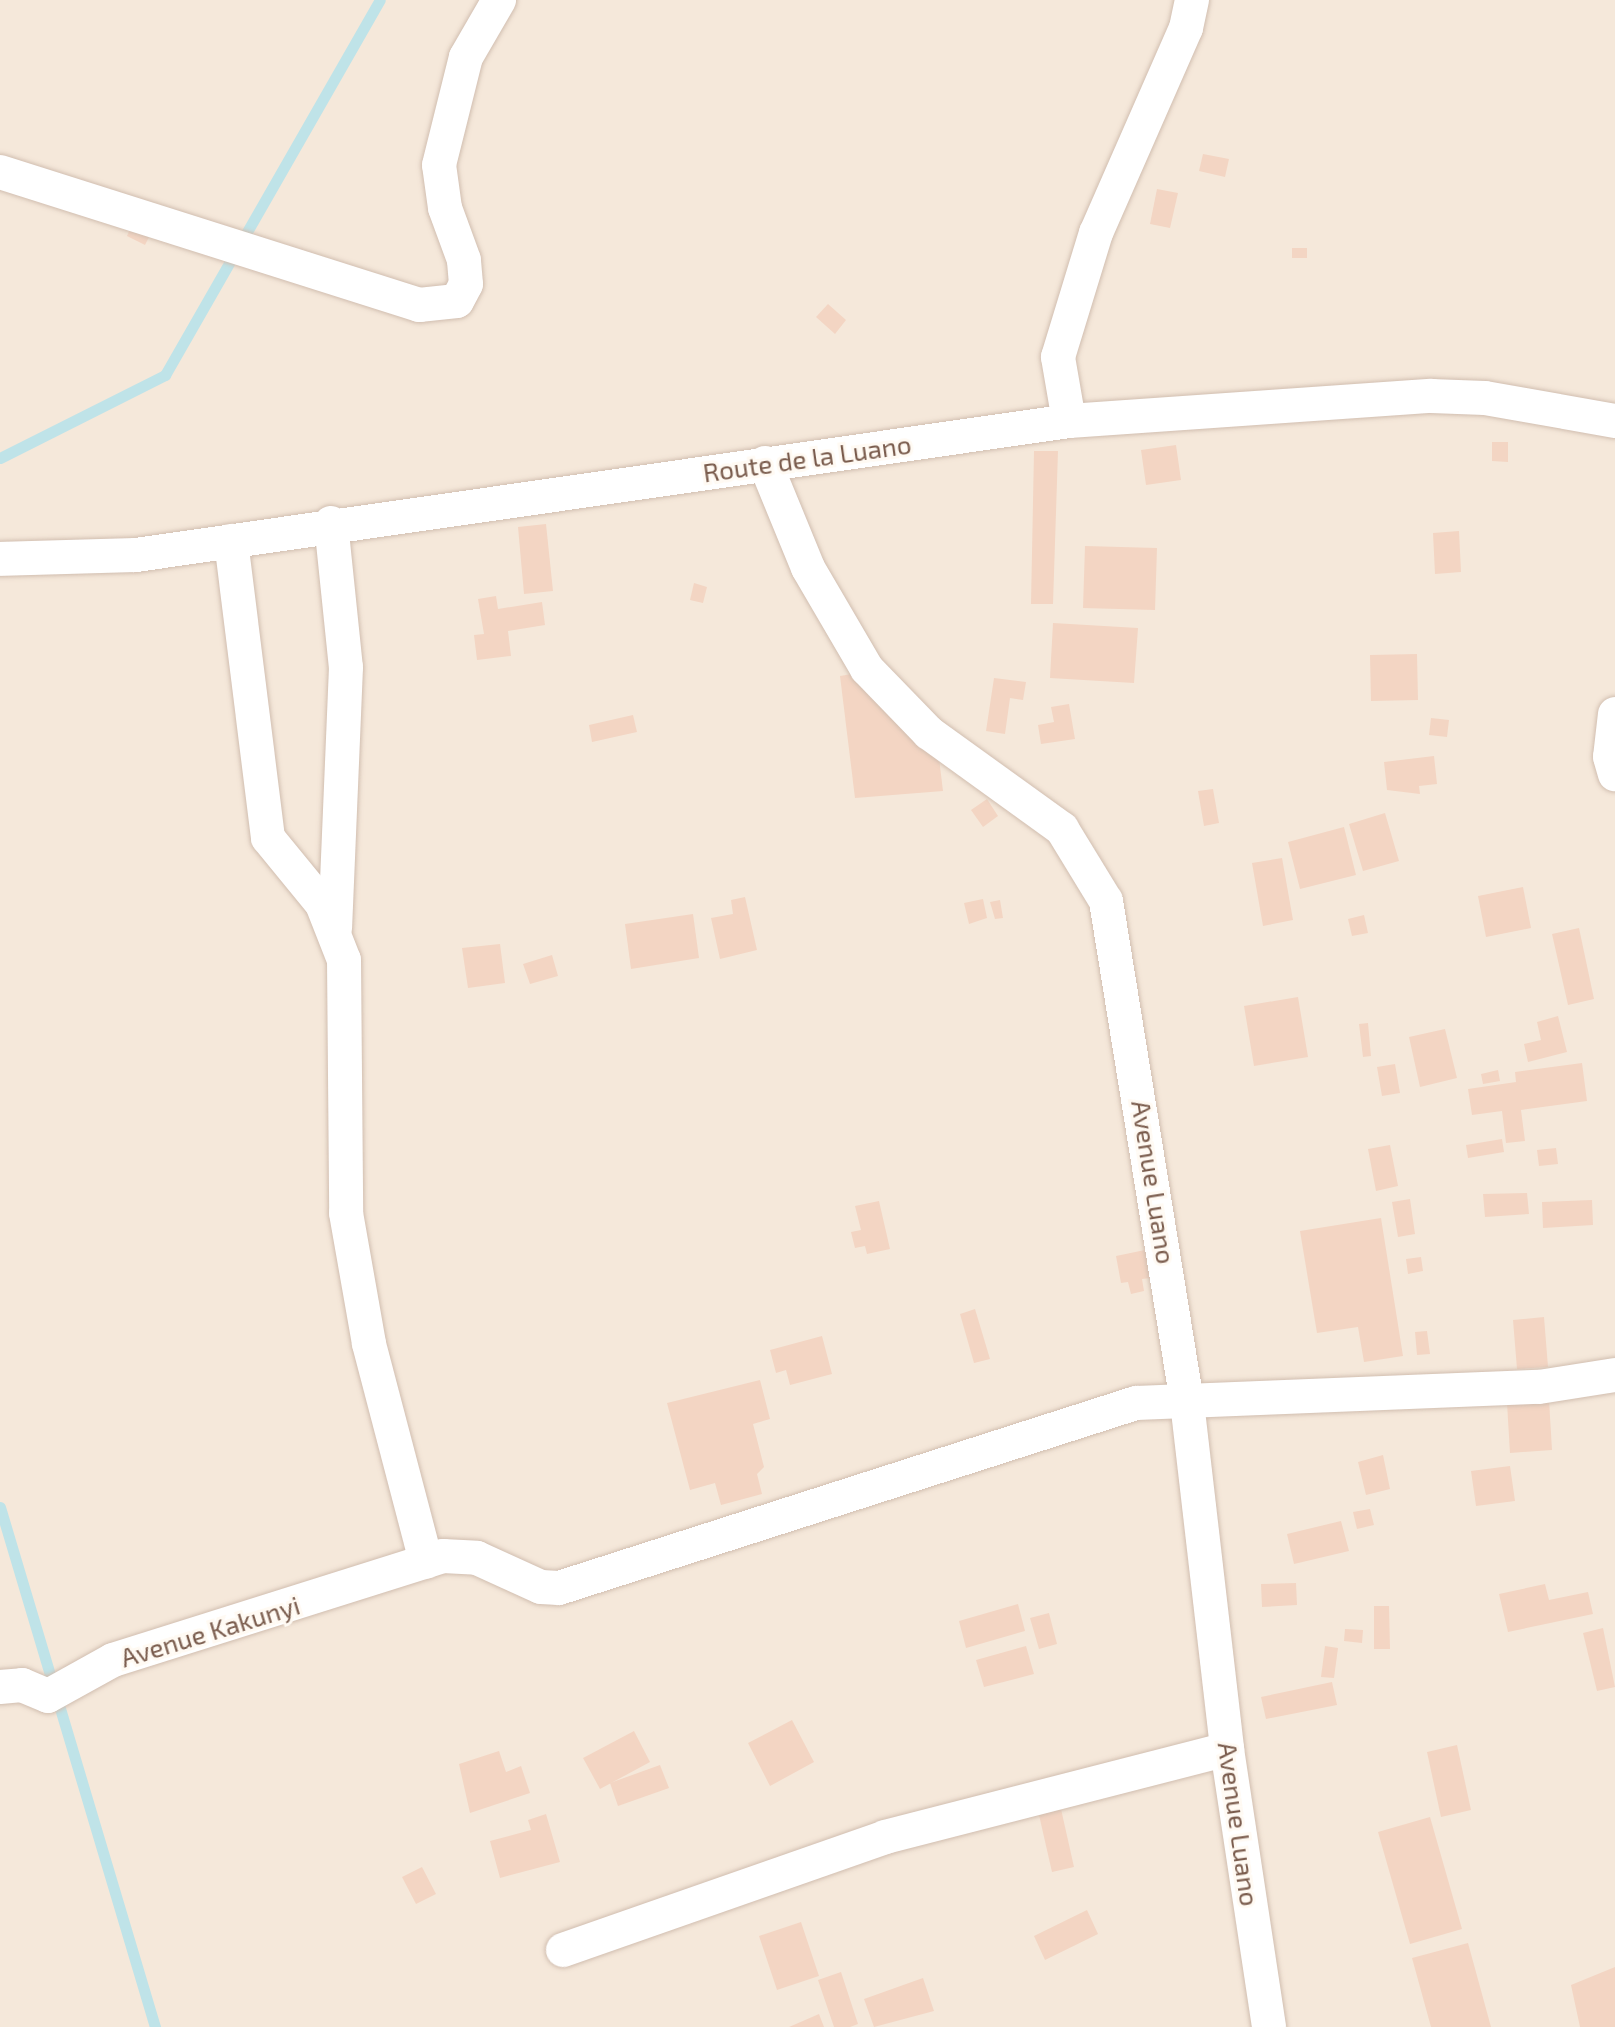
<!DOCTYPE html>
<html>
<head>
<meta charset="utf-8">
<style>
	body { margin:0 }
	#map { position:relative; width:1615px; height:2027px; overflow:hidden; background:#fdf6ec; font-family:"Exo 2",sans-serif }
	div>[style] { position:absolute }
	[style*='--x'] { left:calc(var(--x)*1px); top:calc(var(--y)*1px); width:calc(var(--w)*1px); rotate:calc(var(--a)*1deg) }
	.residential>* { inset:0; background:#f5e8da }
	.stream>* { height:11px; margin:-5.5px; padding:0 5.5px; transform-origin:5.5px; border-radius:5.5px; background:#bfe3e8 }
	.building>* { inset:0; background:#f3d5c3 }
	.roads { filter:drop-shadow(0 0 2px #d1beb0) drop-shadow(0 0 2px #d1beb0) }
	.street>* { height:34px; margin:-17px; padding:0 17px; transform-origin:17px; border-radius:17px; background:#fff }
	span { translate:-50% -50%; white-space:nowrap; text-align:center; line-height:1.15; -webkit-text-stroke:6px #fffaf3; paint-order:stroke }
	.street-label { font-size:26px; color:#7a5c4d }
</style>
</head>
<body>
<div id="map">
	<div class="residential">
		<i style="clip-path:polygon(0 0,1615px 0,1615px 2027px,0 2027px)"></i>
	</div>
	<div class="stream">
		<i style="--x:0;--y:458;--w:185;--a:-26.7"></i>
		<i style="--x:165;--y:375;--w:432;--a:-60.2"></i>
		<i style="--x:0;--y:1507;--w:543;--a:73.4"></i>
	</div>
	<div class="building">
		<i style="clip-path:polygon(1203px 154px,1229px 159px,1225px 177px,1199px 171px)"></i>
		<i style="clip-path:polygon(1157px 189px,1178px 193px,1170px 228px,1150px 224px)"></i>
		<i style="clip-path:polygon(135px 218px,154px 227px,145px 245px,127px 236px)"></i>
		<i style="clip-path:polygon(1292px 248px,1307px 248px,1307px 258px,1292px 258px)"></i>
		<i style="clip-path:polygon(828px 304px,846px 320px,835px 334px,816px 317px)"></i>
		<i style="clip-path:polygon(1492px 442px,1508px 442px,1508px 462px,1492px 461px)"></i>
		<i style="clip-path:polygon(1176px 445px,1181px 480px,1146px 485px,1141px 450px)"></i>
		<i style="clip-path:polygon(1034px 451px,1058px 451px,1053px 604px,1031px 604px)"></i>
		<i style="clip-path:polygon(546px 524px,553px 591px,524px 594px,518px 527px)"></i>
		<i style="clip-path:polygon(1459px 531px,1461px 572px,1435px 574px,1433px 533px)"></i>
		<i style="clip-path:polygon(1085px 546px,1157px 548px,1155px 610px,1083px 608px)"></i>
		<i style="clip-path:polygon(694px 583px,707px 587px,703px 603px,690px 600px)"></i>
		<i style="clip-path:polygon(496px 596px,498px 609px,542px 602px,545px 625px,508px 631px,511px 656px,477px 660px,474px 635px,484px 634px,478px 599px)"></i>
		<i style="clip-path:polygon(1053px 623px,1138px 628px,1134px 683px,1050px 678px)"></i>
		<i style="clip-path:polygon(1417px 654px,1418px 700px,1371px 701px,1370px 655px)"></i>
		<i style="clip-path:polygon(858px 673px,939px 758px,943px 791px,855px 798px,840px 676px)"></i>
		<i style="clip-path:polygon(994px 678px,1026px 682px,1023px 700px,1010px 698px,1005px 734px,986px 731px)"></i>
		<i style="clip-path:polygon(1069px 704px,1075px 739px,1041px 744px,1038px 725px,1054px 722px,1051px 707px)"></i>
		<i style="clip-path:polygon(633px 715px,637px 732px,592px 742px,589px 725px)"></i>
		<i style="clip-path:polygon(1431px 718px,1449px 720px,1447px 737px,1429px 735px)"></i>
		<i style="clip-path:polygon(1434px 756px,1437px 784px,1419px 786px,1420px 794px,1387px 790px,1384px 762px)"></i>
		<i style="clip-path:polygon(1213px 789px,1219px 823px,1204px 826px,1198px 791px)"></i>
		<i style="clip-path:polygon(987px 799px,998px 816px,983px 827px,971px 810px)"></i>
		<i style="clip-path:polygon(1385px 813px,1399px 861px,1363px 871px,1349px 824px)"></i>
		<i style="clip-path:polygon(1344px 827px,1356px 875px,1300px 889px,1288px 842px)"></i>
		<i style="clip-path:polygon(1282px 858px,1293px 920px,1263px 926px,1252px 863px)"></i>
		<i style="clip-path:polygon(1523px 887px,1531px 928px,1486px 937px,1478px 896px)"></i>
		<i style="clip-path:polygon(745px 897px,757px 950px,720px 959px,711px 918px,733px 914px,731px 900px)"></i>
		<i style="clip-path:polygon(983px 899px,987px 918px,969px 924px,964px 903px)"></i>
		<i style="clip-path:polygon(1000px 900px,1003px 918px,995px 919px,990px 902px)"></i>
		<i style="clip-path:polygon(693px 914px,699px 958px,631px 969px,625px 924px)"></i>
		<i style="clip-path:polygon(1364px 915px,1368px 933px,1352px 936px,1348px 919px)"></i>
		<i style="clip-path:polygon(1579px 928px,1594px 999px,1568px 1005px,1552px 934px)"></i>
		<i style="clip-path:polygon(500px 944px,505px 983px,468px 988px,462px 948px)"></i>
		<i style="clip-path:polygon(552px 955px,558px 976px,530px 984px,523px 964px)"></i>
		<i style="clip-path:polygon(1298px 997px,1308px 1057px,1254px 1066px,1244px 1006px)"></i>
		<i style="clip-path:polygon(1558px 1016px,1567px 1052px,1528px 1062px,1524px 1044px,1541px 1040px,1537px 1022px)"></i>
		<i style="clip-path:polygon(1368px 1023px,1371px 1056px,1363px 1057px,1359px 1024px)"></i>
		<i style="clip-path:polygon(1445px 1029px,1457px 1078px,1420px 1087px,1409px 1037px)"></i>
		<i style="clip-path:polygon(1582px 1063px,1587px 1101px,1521px 1110px,1525px 1141px,1506px 1143px,1502px 1111px,1472px 1115px,1468px 1089px,1516px 1082px,1515px 1072px)"></i>
		<i style="clip-path:polygon(1395px 1064px,1400px 1093px,1382px 1096px,1377px 1067px)"></i>
		<i style="clip-path:polygon(1498px 1070px,1500px 1081px,1483px 1084px,1481px 1074px)"></i>
		<i style="clip-path:polygon(1502px 1139px,1504px 1152px,1468px 1158px,1466px 1145px)"></i>
		<i style="clip-path:polygon(1390px 1145px,1398px 1186px,1376px 1191px,1368px 1149px)"></i>
		<i style="clip-path:polygon(1556px 1148px,1558px 1164px,1539px 1166px,1537px 1150px)"></i>
		<i style="clip-path:polygon(1527px 1193px,1529px 1214px,1485px 1217px,1483px 1194px)"></i>
		<i style="clip-path:polygon(1410px 1199px,1415px 1234px,1398px 1237px,1392px 1202px)"></i>
		<i style="clip-path:polygon(1592px 1200px,1593px 1225px,1543px 1228px,1542px 1202px)"></i>
		<i style="clip-path:polygon(879px 1201px,890px 1249px,867px 1254px,865px 1246px,855px 1248px,851px 1232px,861px 1230px,855px 1206px)"></i>
		<i style="clip-path:polygon(1381px 1218px,1403px 1356px,1364px 1362px,1358px 1327px,1317px 1333px,1300px 1231px)"></i>
		<i style="clip-path:polygon(1145px 1250px,1150px 1278px,1142px 1279px,1144px 1291px,1131px 1294px,1128px 1282px,1121px 1283px,1116px 1256px)"></i>
		<i style="clip-path:polygon(1421px 1257px,1423px 1271px,1408px 1274px,1406px 1259px)"></i>
		<i style="clip-path:polygon(975px 1309px,990px 1359px,974px 1363px,960px 1314px)"></i>
		<i style="clip-path:polygon(1544px 1317px,1548px 1367px,1517px 1369px,1513px 1320px)"></i>
		<i style="clip-path:polygon(1427px 1331px,1430px 1354px,1417px 1355px,1415px 1332px)"></i>
		<i style="clip-path:polygon(822px 1336px,832px 1374px,790px 1385px,786px 1370px,776px 1373px,770px 1350px)"></i>
		<i style="clip-path:polygon(760px 1380px,770px 1419px,753px 1424px,764px 1467px,757px 1474px,762px 1494px,721px 1505px,715px 1483px,690px 1490px,667px 1403px)"></i>
		<i style="clip-path:polygon(1549px 1400px,1552px 1450px,1510px 1453px,1507px 1403px)"></i>
		<i style="clip-path:polygon(1383px 1455px,1390px 1489px,1366px 1495px,1358px 1462px)"></i>
		<i style="clip-path:polygon(1510px 1466px,1515px 1501px,1476px 1506px,1471px 1471px)"></i>
		<i style="clip-path:polygon(1370px 1509px,1374px 1525px,1357px 1529px,1353px 1512px)"></i>
		<i style="clip-path:polygon(1341px 1521px,1349px 1551px,1294px 1564px,1287px 1534px)"></i>
		<i style="clip-path:polygon(1296px 1583px,1297px 1605px,1262px 1607px,1261px 1584px)"></i>
		<i style="clip-path:polygon(1545px 1584px,1549px 1600px,1588px 1592px,1593px 1614px,1508px 1632px,1499px 1594px)"></i>
		<i style="clip-path:polygon(1018px 1604px,1025px 1631px,966px 1648px,959px 1621px)"></i>
		<i style="clip-path:polygon(1374px 1606px,1389px 1606px,1390px 1649px,1374px 1649px)"></i>
		<i style="clip-path:polygon(1049px 1613px,1057px 1644px,1039px 1649px,1030px 1618px)"></i>
		<i style="clip-path:polygon(1603px 1628px,1615px 1687px,1597px 1691px,1583px 1633px)"></i>
		<i style="clip-path:polygon(1345px 1629px,1363px 1630px,1362px 1643px,1344px 1641px)"></i>
		<i style="clip-path:polygon(1026px 1646px,1034px 1674px,984px 1687px,976px 1660px)"></i>
		<i style="clip-path:polygon(1325px 1646px,1338px 1648px,1334px 1678px,1321px 1677px)"></i>
		<i style="clip-path:polygon(1332px 1682px,1337px 1705px,1266px 1719px,1261px 1697px)"></i>
		<i style="clip-path:polygon(792px 1720px,814px 1762px,770px 1786px,748px 1743px)"></i>
		<i style="clip-path:polygon(634px 1731px,650px 1762px,600px 1789px,583px 1758px)"></i>
		<i style="clip-path:polygon(1457px 1745px,1471px 1810px,1441px 1817px,1427px 1752px)"></i>
		<i style="clip-path:polygon(499px 1751px,506px 1772px,521px 1766px,530px 1793px,470px 1813px,459px 1764px)"></i>
		<i style="clip-path:polygon(660px 1765px,669px 1788px,618px 1806px,610px 1783px)"></i>
		<i style="clip-path:polygon(1061px 1809px,1074px 1867px,1052px 1872px,1039px 1815px)"></i>
		<i style="clip-path:polygon(546px 1814px,560px 1862px,500px 1878px,490px 1841px,531px 1830px,528px 1820px)"></i>
		<i style="clip-path:polygon(1430px 1817px,1462px 1929px,1410px 1944px,1378px 1832px)"></i>
		<i style="clip-path:polygon(422px 1867px,436px 1894px,416px 1904px,402px 1877px)"></i>
		<i style="clip-path:polygon(1087px 1910px,1098px 1934px,1045px 1960px,1034px 1936px)"></i>
		<i style="clip-path:polygon(801px 1922px,819px 1976px,777px 1990px,759px 1936px)"></i>
		<i style="clip-path:polygon(1468px 1943px,1491px 2027px,1431px 2027px,1412px 1958px)"></i>
		<i style="clip-path:polygon(1615px 1967px,1615px 2027px,1580px 2027px,1571px 1985px)"></i>
		<i style="clip-path:polygon(841px 1972px,858px 2024px,850px 2027px,834px 2027px,818px 1980px)"></i>
		<i style="clip-path:polygon(923px 1978px,934px 2011px,874px 2027px,864px 1999px)"></i>
		<i style="clip-path:polygon(819px 2014px,824px 2027px,789px 2027px)"></i>
	</div>
	<div class="roads">
		<div class="street">
			<i style="--x:0;--y:172;--w:440;--a:17.6"></i>
			<i style="--x:419;--y:305;--w:38;--a:-6"></i>
			<i style="--x:457;--y:301;--w:19;--a:-62"></i>
			<i style="--x:466;--y:284;--w:24;--a:-95"></i>
			<i style="--x:464;--y:260;--w:55;--a:-110.1"></i>
			<i style="--x:445;--y:208;--w:43;--a:-97.9"></i>
			<i style="--x:439;--y:165;--w:111;--a:-76"></i>
			<i style="--x:466;--y:57;--w:66;--a:-59.9"></i>
			<i style="--x:1069;--y:421;--w:65;--a:-99.8"></i>
			<i style="--x:1058;--y:357;--w:130;--a:-73"></i>
			<i style="--x:1096;--y:233;--w:224;--a:-66.3"></i>
			<i style="--x:1186;--y:28;--w:29;--a:-78"></i>
			<i style="--x:765;--y:463;--w:113;--a:67.7"></i>
			<i style="--x:808;--y:568;--w:117;--a:59.7"></i>
			<i style="--x:867;--y:669;--w:89;--a:45.9"></i>
			<i style="--x:929;--y:733;--w:164;--a:35.8"></i>
			<i style="--x:1062;--y:829;--w:84;--a:58.6"></i>
			<i style="--x:1106;--y:901;--w:508;--a:80.82"></i>
			<i style="--x:1187;--y:1402;--w:349;--a:83.4"></i>
			<i style="--x:1227;--y:1749;--w:281;--a:81.4"></i>
			<i style="--x:331;--y:523;--w:145;--a:84.1"></i>
			<i style="--x:346;--y:667;--w:261;--a:92.4"></i>
			<i style="--x:231;--y:541;--w:299;--a:82.9"></i>
			<i style="--x:268;--y:838;--w:85;--a:50.7"></i>
			<i style="--x:322;--y:904;--w:60;--a:68.6"></i>
			<i style="--x:344;--y:960;--w:253;--a:89.5"></i>
			<i style="--x:346;--y:1213;--w:133;--a:80"></i>
			<i style="--x:369;--y:1344;--w:225;--a:75.3"></i>
			<i style="--x:0;--y:559;--w:136;--a:-1.7"></i>
			<i style="--x:136;--y:555;--w:943;--a:-8.17"></i>
			<i style="--x:1069;--y:421;--w:363;--a:-4"></i>
			<i style="--x:1431;--y:396;--w:54;--a:2.1"></i>
			<i style="--x:1485;--y:398;--w:132;--a:10"></i>
			<i style="--x:1615;--y:714;--w:43;--a:96.6"></i>
			<i style="--x:1610;--y:757;--w:18;--a:74"></i>
			<i style="--x:0;--y:1687;--w:22;--a:-5"></i>
			<i style="--x:22;--y:1685;--w:28;--a:23"></i>
			<i style="--x:48;--y:1696;--w:74;--a:-29"></i>
			<i style="--x:113;--y:1660;--w:346;--a:-17.5"></i>
			<i style="--x:443;--y:1556;--w:34;--a:3"></i>
			<i style="--x:477;--y:1558;--w:70;--a:24.4"></i>
			<i style="--x:541;--y:1587;--w:18;--a:3"></i>
			<i style="--x:559;--y:1588;--w:606;--a:-17.78"></i>
			<i style="--x:1136;--y:1403;--w:403;--a:-2.3"></i>
			<i style="--x:1539;--y:1387;--w:77;--a:-9"></i>
			<i style="--x:563;--y:1950;--w:341;--a:-19.3"></i>
			<i style="--x:885;--y:1837;--w:353;--a:-14.4"></i>
		</div>
	</div>
	<div class="street-label">
		<span style="left:807px;top:458px;rotate:-8deg">Route de la Luano</span>
		<span style="left:1154px;top:1182px;rotate:81deg">Avenue Luano</span>
		<span style="left:210px;top:1631px;rotate:-17deg">Avenue Kakunyi</span>
		<span style="left:1239px;top:1824px;rotate:82deg">Avenue Luano</span>
	</div>
</div>
</body>
</html>
